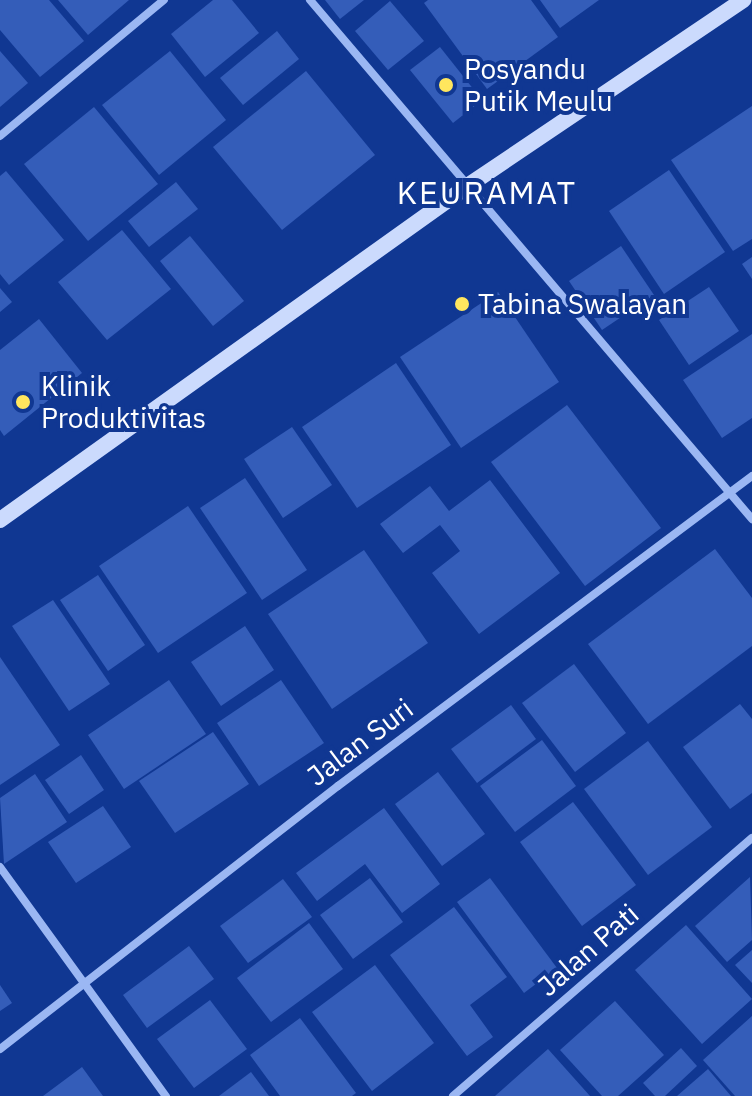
<!DOCTYPE html>
<html>
<head>
<meta charset="utf-8">
<style>
	body { margin:0 }
	#map { position:relative; width:752px; height:1096px; overflow:hidden; background:#103792; font-family:"IBM Plex Sans",sans-serif }
	div>[style] { position:absolute }
	[style*='--x'] { left:calc(var(--x)*1px); top:calc(var(--y)*1px); width:calc(var(--w)*1px); rotate:calc(var(--a)*1deg) }
	.building>* { inset:0; background:#345db9 }
	.street>* { height:8px; margin:-4px; padding:0 4px; transform-origin:4px; border-radius:4px; background:#9bb7f3 }
	.secondary>* { height:16px; margin:-8px; padding:0 8px; transform-origin:8px; border-radius:8px; background:#cbdafd }
	.dots>* { width:22px; height:22px; translate:-50% -50%; box-sizing:border-box; border:4px solid #103792; border-radius:50% }
	span { translate:-50% -50%; white-space:nowrap; text-align:center; line-height:1.15; -webkit-text-stroke:8px #103792; paint-order:stroke }
	.poi-label { font-size:28px; color:#fff }
	.left { translate:0 -50%; text-align:left }
	.street-label { font-size:28px; color:#fff }
	.quarter-label { font-size:32px; color:#fff; letter-spacing:2px }
</style>
</head>
<body>
<div id="map">
	<div class="building">
		<i style="clip-path:polygon(0 0,49px 0,84px 41px,40px 77px,0 30px)"></i>
		<i style="clip-path:polygon(58px 0,129px 0,88px 35px)"></i>
		<i style="clip-path:polygon(213px 0,232px 0,259px 33px,205px 77px,171px 34px)"></i>
		<i style="clip-path:polygon(325px 0,364px 0,340px 19px)"></i>
		<i style="clip-path:polygon(428px 0,531px 0,558px 37px,487px 89px,424px 3px)"></i>
		<i style="clip-path:polygon(540px 0,599px 0,560px 28px)"></i>
		<i style="clip-path:polygon(390px 1px,424px 41px,388px 70px,355px 31px)"></i>
		<i style="clip-path:polygon(277px 31px,299px 59px,243px 105px,220px 78px)"></i>
		<i style="clip-path:polygon(440px 47px,482px 100px,453px 123px,410px 70px)"></i>
		<i style="clip-path:polygon(0 51px,28px 83px,0 107px)"></i>
		<i style="clip-path:polygon(170px 51px,226px 120px,159px 175px,102px 105px)"></i>
		<i style="clip-path:polygon(306px 71px,375px 155px,282px 230px,213px 147px)"></i>
		<i style="clip-path:polygon(752px 106px,752px 239px,733px 251px,671px 160px)"></i>
		<i style="clip-path:polygon(94px 107px,158px 184px,88px 241px,24px 164px)"></i>
		<i style="clip-path:polygon(669px 170px,725px 252px,664px 294px,609px 211px)"></i>
		<i style="clip-path:polygon(6px 171px,64px 240px,9px 285px,0 274px,0 176px)"></i>
		<i style="clip-path:polygon(176px 182px,198px 209px,149px 247px,128px 221px)"></i>
		<i style="clip-path:polygon(122px 230px,171px 289px,107px 340px,58px 282px)"></i>
		<i style="clip-path:polygon(190px 236px,244px 301px,213px 326px,160px 261px)"></i>
		<i style="clip-path:polygon(621px 246px,654px 295px,602px 330px,569px 281px)"></i>
		<i style="clip-path:polygon(752px 257px,752px 279px,742px 264px)"></i>
		<i style="clip-path:polygon(709px 287px,739px 331px,689px 365px,659px 320px)"></i>
		<i style="clip-path:polygon(0 288px,12px 302px,0 312px)"></i>
		<i style="clip-path:polygon(498px 292px,559px 382px,461px 448px,400px 357px)"></i>
		<i style="clip-path:polygon(39px 319px,82px 373px,4px 436px,0 430px,0 350px)"></i>
		<i style="clip-path:polygon(752px 334px,752px 418px,722px 438px,683px 380px)"></i>
		<i style="clip-path:polygon(396px 363px,451px 445px,357px 508px,302px 427px)"></i>
		<i style="clip-path:polygon(567px 405px,661px 528px,585px 586px,491px 462px)"></i>
		<i style="clip-path:polygon(292px 427px,332px 485px,283px 518px,244px 459px)"></i>
		<i style="clip-path:polygon(245px 478px,307px 570px,262px 600px,200px 508px)"></i>
		<i style="clip-path:polygon(490px 480px,560px 573px,479px 634px,432px 573px,460px 551px,440px 525px,403px 553px,380px 524px,430px 486px,449px 511px)"></i>
		<i style="clip-path:polygon(188px 506px,247px 593px,158px 653px,99px 566px)"></i>
		<i style="clip-path:polygon(715px 549px,752px 598px,752px 646px,648px 724px,588px 644px)"></i>
		<i style="clip-path:polygon(364px 550px,428px 643px,332px 709px,268px 614px)"></i>
		<i style="clip-path:polygon(98px 575px,145px 645px,108px 671px,60px 600px)"></i>
		<i style="clip-path:polygon(53px 600px,110px 684px,69px 711px,12px 626px)"></i>
		<i style="clip-path:polygon(245px 626px,274px 670px,221px 706px,191px 662px)"></i>
		<i style="clip-path:polygon(0 657px,60px 745px,0 785px)"></i>
		<i style="clip-path:polygon(574px 664px,626px 733px,575px 772px,522px 703px)"></i>
		<i style="clip-path:polygon(169px 680px,206px 734px,124px 789px,88px 735px)"></i>
		<i style="clip-path:polygon(281px 680px,324px 743px,259px 786px,217px 723px)"></i>
		<i style="clip-path:polygon(740px 704px,752px 719px,752px 793px,730px 809px,683px 747px)"></i>
		<i style="clip-path:polygon(511px 705px,536px 739px,477px 783px,451px 749px)"></i>
		<i style="clip-path:polygon(213px 732px,249px 784px,175px 833px,139px 781px)"></i>
		<i style="clip-path:polygon(542px 740px,576px 786px,515px 832px,480px 786px)"></i>
		<i style="clip-path:polygon(648px 741px,712px 827px,648px 875px,584px 789px)"></i>
		<i style="clip-path:polygon(81px 755px,104px 790px,69px 814px,45px 780px)"></i>
		<i style="clip-path:polygon(438px 772px,485px 834px,442px 866px,395px 804px)"></i>
		<i style="clip-path:polygon(35px 774px,67px 822px,4px 864px,0 798px)"></i>
		<i style="clip-path:polygon(573px 802px,636px 885px,582px 926px,520px 842px)"></i>
		<i style="clip-path:polygon(103px 806px,131px 847px,76px 883px,48px 842px)"></i>
		<i style="clip-path:polygon(384px 808px,440px 884px,402px 913px,365px 864px,317px 901px,296px 873px)"></i>
		<i style="clip-path:polygon(750px 877px,752px 940px,727px 962px,695px 926px)"></i>
		<i style="clip-path:polygon(370px 878px,403px 922px,353px 959px,320px 915px)"></i>
		<i style="clip-path:polygon(490px 878px,557px 968px,524px 993px,457px 902px)"></i>
		<i style="clip-path:polygon(283px 879px,312px 917px,248px 963px,220px 926px)"></i>
		<i style="clip-path:polygon(454px 907px,507px 977px,470px 1005px,493px 1037px,467px 1056px,390px 955px)"></i>
		<i style="clip-path:polygon(309px 923px,343px 969px,271px 1022px,237px 978px)"></i>
		<i style="clip-path:polygon(686px 925px,752px 999px,702px 1044px,635px 970px)"></i>
		<i style="clip-path:polygon(189px 946px,214px 979px,147px 1028px,123px 995px)"></i>
		<i style="clip-path:polygon(752px 950px,752px 983px,735px 965px)"></i>
		<i style="clip-path:polygon(375px 965px,434px 1043px,372px 1091px,312px 1012px)"></i>
		<i style="clip-path:polygon(0 985px,12px 1003px,0 1011px)"></i>
		<i style="clip-path:polygon(210px 1000px,247px 1049px,194px 1088px,157px 1039px)"></i>
		<i style="clip-path:polygon(615px 1001px,664px 1055px,618px 1096px,602px 1096px,560px 1050px)"></i>
		<i style="clip-path:polygon(752px 1016px,752px 1096px,735px 1096px,703px 1060px)"></i>
		<i style="clip-path:polygon(300px 1018px,356px 1093px,352px 1096px,280px 1096px,250px 1055px)"></i>
		<i style="clip-path:polygon(681px 1048px,697px 1066px,665px 1096px,655px 1096px,643px 1083px)"></i>
		<i style="clip-path:polygon(548px 1049px,590px 1096px,495px 1096px)"></i>
		<i style="clip-path:polygon(82px 1067px,103px 1096px,43px 1096px)"></i>
		<i style="clip-path:polygon(708px 1069px,731px 1096px,677px 1096px)"></i>
		<i style="clip-path:polygon(251px 1072px,269px 1096px,219px 1096px)"></i>
	</div>
	<div class="street">
		<i style="--x:310;--y:0;--w:682;--a:49.58"></i>
		<i style="--x:0;--y:136;--w:213;--a:-39.7"></i>
		<i style="--x:0;--y:867;--w:283;--a:54.1"></i>
		<i style="--x:0;--y:1049;--w:428;--a:-37.9"></i>
		<i style="--x:338;--y:786;--w:517;--a:-36.83"></i>
		<i style="--x:453;--y:1096;--w:395;--a:-40.8"></i>
	</div>
	<div class="secondary">
		<i style="--x:0;--y:520;--w:576;--a:-35.54"></i>
		<i style="--x:469;--y:185;--w:331;--a:-34"></i>
	</div>
	<div class="dots">
		<i style="left:446px;top:85px;background:#ffe65e"></i>
		<i style="left:462px;top:304px;background:#ffe65e"></i>
		<i style="left:23px;top:402px;background:#ffe65e"></i>
	</div>
	<div class="poi-label">
		<span class="left" style="left:464px;top:85px">Posyandu<br>Putik Meulu</span>
		<span class="left" style="left:478px;top:304px">Tabina Swalayan</span>
		<span class="left" style="left:41px;top:402px">Klinik<br>Produktivitas</span>
	</div>
	<div class="street-label">
		<span style="left:360px;top:742px;rotate:-37deg">Jalan Suri</span>
		<span style="left:588px;top:950px;rotate:-41deg">Jalan Pati</span>
	</div>
	<div class="quarter-label">
		<span style="left:487px;top:192px">KEURAMAT</span>
	</div>
</div>
</body>
</html>
